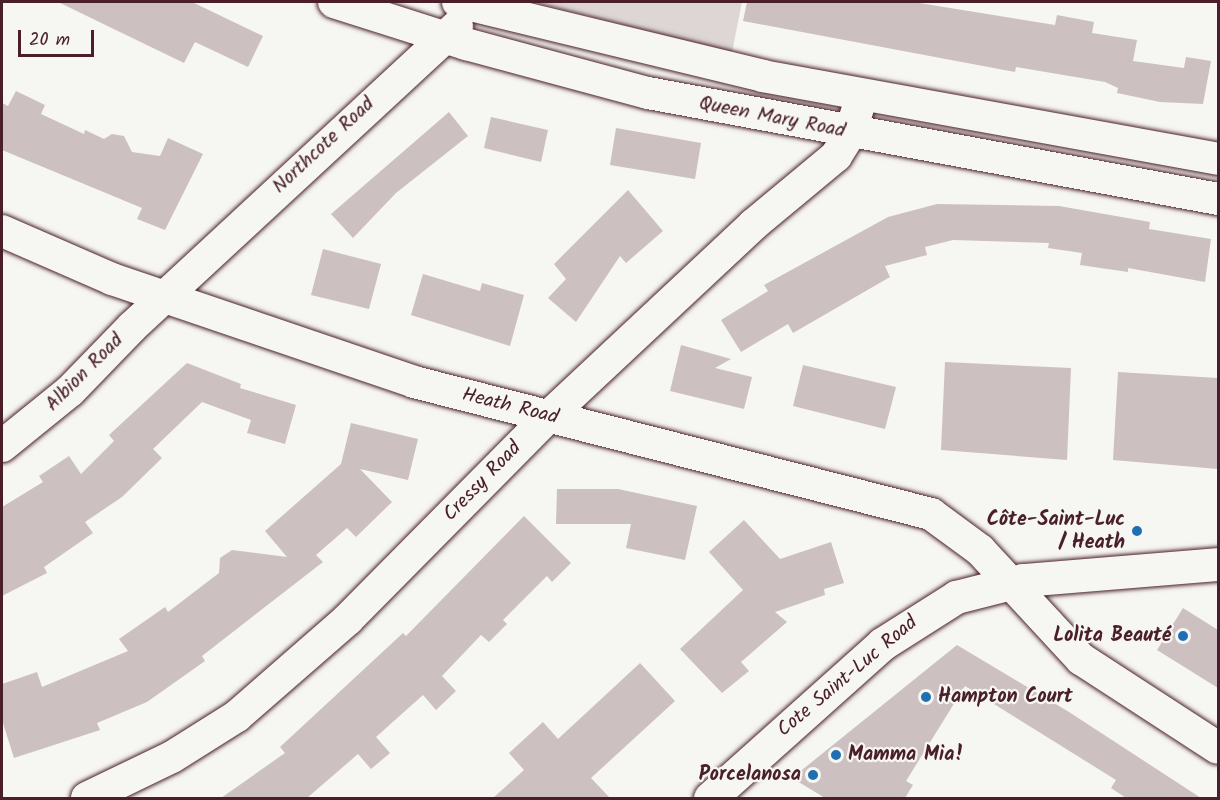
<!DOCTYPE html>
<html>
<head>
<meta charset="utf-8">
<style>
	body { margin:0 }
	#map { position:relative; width:1220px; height:800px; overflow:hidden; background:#f6f6f2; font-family:Kalam,sans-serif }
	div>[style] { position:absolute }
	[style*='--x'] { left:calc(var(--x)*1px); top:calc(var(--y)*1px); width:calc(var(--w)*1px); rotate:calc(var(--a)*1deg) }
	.green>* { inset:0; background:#ddd6d5 }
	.building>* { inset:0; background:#ccc1c0 }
	.roads { filter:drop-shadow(0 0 2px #4a1f2b) drop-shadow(0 0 2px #4a1f2b) }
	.minor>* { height:32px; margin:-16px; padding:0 16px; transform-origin:16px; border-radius:16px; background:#f6f6f2 }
	.major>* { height:33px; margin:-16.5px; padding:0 16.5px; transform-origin:16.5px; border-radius:16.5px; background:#f6f6f2 }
	.dots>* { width:16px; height:16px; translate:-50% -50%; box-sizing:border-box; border:3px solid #f6f6f2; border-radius:50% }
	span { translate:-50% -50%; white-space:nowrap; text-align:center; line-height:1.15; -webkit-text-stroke:4.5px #f6f6f2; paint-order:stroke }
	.street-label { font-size:20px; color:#4a1f2b }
	.poi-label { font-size:20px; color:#4a1f2b; font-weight:700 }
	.right { translate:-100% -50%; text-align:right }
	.left { translate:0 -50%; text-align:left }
	.frame { position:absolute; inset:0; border:3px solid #4a1f2b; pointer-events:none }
	.scale { position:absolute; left:18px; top:30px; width:76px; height:27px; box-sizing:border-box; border:3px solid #4a1f2b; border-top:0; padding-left:8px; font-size:18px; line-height:21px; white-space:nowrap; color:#4a1f2b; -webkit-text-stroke:4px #f6f6f2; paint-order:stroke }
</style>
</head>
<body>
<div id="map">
	<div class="green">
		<i style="clip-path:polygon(533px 2px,742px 2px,732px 52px)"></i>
	</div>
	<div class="building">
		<i style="clip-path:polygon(58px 2px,192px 2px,263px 36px,248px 67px,195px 42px,184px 63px)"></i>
		<i style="clip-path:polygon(747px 2px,913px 2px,1055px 25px,1057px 15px,1094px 22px,1092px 33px,1137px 40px,1133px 61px,1184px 68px,1186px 57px,1211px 61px,1203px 104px,1160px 102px,1117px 93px,1118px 88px,1105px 82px,1016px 67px,1015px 72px,743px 21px)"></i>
		<i style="clip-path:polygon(16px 91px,45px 105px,41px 114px,84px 134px,85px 130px,104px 139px,112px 134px,124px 136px,132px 152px,160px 156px,168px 138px,203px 154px,165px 230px,137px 219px,142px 208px,2px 150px,2px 103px,8px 106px)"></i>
		<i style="clip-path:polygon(449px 112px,468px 136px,396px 193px,353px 238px,331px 214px)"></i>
		<i style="clip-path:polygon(491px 117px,548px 130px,541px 162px,484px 148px)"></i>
		<i style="clip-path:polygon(616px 128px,701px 143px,695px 179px,610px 165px)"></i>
		<i style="clip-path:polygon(628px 190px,663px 231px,626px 263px,620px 256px,576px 322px,548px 298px,566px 279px,554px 264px)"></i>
		<i style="clip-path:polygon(937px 204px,1059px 206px,1150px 222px,1149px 229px,1211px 239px,1205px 282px,1128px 268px,1128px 272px,1080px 265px,1082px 253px,1048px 248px,1049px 243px,953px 240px,925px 247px,927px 255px,885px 266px,890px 277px,793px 333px,788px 324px,741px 352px,721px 320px,768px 291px,764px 285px,888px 217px)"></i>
		<i style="clip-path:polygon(323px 249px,381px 264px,369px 309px,311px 295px)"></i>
		<i style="clip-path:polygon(423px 274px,480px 291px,482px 283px,524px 295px,510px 346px,411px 315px)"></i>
		<i style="clip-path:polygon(681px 345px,731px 359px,715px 368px,752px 377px,744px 409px,670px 391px)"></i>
		<i style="clip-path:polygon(945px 362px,1071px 368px,1067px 460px,941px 450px)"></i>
		<i style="clip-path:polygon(187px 363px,241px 384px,240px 388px,296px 405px,285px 444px,247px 433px,251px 420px,202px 402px,153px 449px,162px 458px,122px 497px,85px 522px,93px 533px,44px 567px,47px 573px,2px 596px,2px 507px,43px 482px,39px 476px,69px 456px,81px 474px,114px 441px,109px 435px)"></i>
		<i style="clip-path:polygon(803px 365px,896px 387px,885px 429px,793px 406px)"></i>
		<i style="clip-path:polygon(1118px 372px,1218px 378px,1218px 469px,1113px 460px)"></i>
		<i style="clip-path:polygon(351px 423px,418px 439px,408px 480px,360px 469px,392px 502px,356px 537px,347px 528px,316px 555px,323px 562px,202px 656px,205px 661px,147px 702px,97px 723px,100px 730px,14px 758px,2px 720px,2px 684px,37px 672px,42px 687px,128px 651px,119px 639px,165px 607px,168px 612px,219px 573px,220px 558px,232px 550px,287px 557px,265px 531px,341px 464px)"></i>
		<i style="clip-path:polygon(557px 489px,618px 489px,697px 506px,685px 560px,626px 548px,631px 524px,556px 524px)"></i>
		<i style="clip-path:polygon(524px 516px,571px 563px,552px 582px,547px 576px,503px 620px,507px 624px,489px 642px,481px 635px,442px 676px,456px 691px,436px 710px,423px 695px,376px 737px,390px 753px,371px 769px,358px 754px,307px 798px,221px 798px,285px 753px,280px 747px,403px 633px,406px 636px)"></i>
		<i style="clip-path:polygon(744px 520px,780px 559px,831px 542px,844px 583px,824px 589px,825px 595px,775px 612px,787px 622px,741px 662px,749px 671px,722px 693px,680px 649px,743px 590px,709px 552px)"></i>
		<i style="clip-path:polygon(1183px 608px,1218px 630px,1218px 688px,1157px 650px)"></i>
		<i style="clip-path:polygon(957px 645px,1069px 712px,1201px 798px,1126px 798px,1111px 788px,1116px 780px,965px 686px,906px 781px,913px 785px,905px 798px,825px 798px,792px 778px)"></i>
		<i style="clip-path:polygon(640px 663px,675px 701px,591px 778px,610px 798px,493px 798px,524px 770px,509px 753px,543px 722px,558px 739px)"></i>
	</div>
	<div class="roads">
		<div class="minor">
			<i style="--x:334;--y:2;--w:139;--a:17.7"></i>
			<i style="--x:466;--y:44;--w:188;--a:15.1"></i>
			<i style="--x:648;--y:93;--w:580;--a:10.53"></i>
			<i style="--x:458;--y:2;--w:314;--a:13.6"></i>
			<i style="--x:763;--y:76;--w:463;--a:10.3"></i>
			<i style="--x:2;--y:231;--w:120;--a:23.6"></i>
			<i style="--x:112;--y:279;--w:319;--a:18.8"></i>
			<i style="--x:414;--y:382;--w:534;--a:14.32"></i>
			<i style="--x:931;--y:514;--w:61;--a:36.3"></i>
			<i style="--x:980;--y:550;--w:149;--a:47.2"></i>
			<i style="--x:1081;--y:659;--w:163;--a:33"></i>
			<i style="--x:2;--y:446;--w:87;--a:-39"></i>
			<i style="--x:70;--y:391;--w:89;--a:-45.9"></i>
			<i style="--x:132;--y:327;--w:443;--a:-42.8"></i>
			<i style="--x:87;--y:798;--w:94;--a:-25.8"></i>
			<i style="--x:172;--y:757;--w:77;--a:-32.2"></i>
			<i style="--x:237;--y:716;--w:147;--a:-41.1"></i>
			<i style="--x:348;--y:619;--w:284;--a:-45.3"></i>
			<i style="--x:548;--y:417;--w:281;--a:-43.1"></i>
			<i style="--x:753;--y:225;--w:108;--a:-39.7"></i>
			<i style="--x:836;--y:156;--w:26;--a:-58"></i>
			<i style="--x:850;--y:134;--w:41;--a:-72.9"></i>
		</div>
		<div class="major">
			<i style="--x:710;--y:798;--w:231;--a:-41.8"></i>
			<i style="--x:882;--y:644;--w:88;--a:-32.4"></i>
			<i style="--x:956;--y:597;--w:69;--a:-14.2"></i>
			<i style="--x:1023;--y:580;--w:196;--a:-4.7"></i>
		</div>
	</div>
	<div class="dots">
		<i style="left:1137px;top:531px;background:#1f6fb2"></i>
		<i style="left:1183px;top:636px;background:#1f6fb2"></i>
		<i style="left:926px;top:697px;background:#1f6fb2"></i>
		<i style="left:836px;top:755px;background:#1f6fb2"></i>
		<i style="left:813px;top:775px;background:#1f6fb2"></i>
	</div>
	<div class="street-label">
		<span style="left:772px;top:118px;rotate:11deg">Queen Mary Road</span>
		<span style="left:324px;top:146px;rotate:-43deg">Northcote Road</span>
		<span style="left:85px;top:373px;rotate:-45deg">Albion Road</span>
		<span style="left:510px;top:407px;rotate:14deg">Heath Road</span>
		<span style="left:483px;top:482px;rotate:-46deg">Cressy Road</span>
		<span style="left:848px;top:677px;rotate:-40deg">Cote Saint-Luc Road</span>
	</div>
	<div class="poi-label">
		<span class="right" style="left:1125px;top:532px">Côte-Saint-Luc<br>/ Heath</span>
		<span class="right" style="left:1171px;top:636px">Lolita Beauté</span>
		<span class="left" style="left:938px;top:697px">Hampton Court</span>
		<span class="left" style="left:848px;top:755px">Mamma Mia!</span>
		<span class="right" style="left:801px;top:775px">Porcelanosa</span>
	</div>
	<div class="frame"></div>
	<div class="scale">20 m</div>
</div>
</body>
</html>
